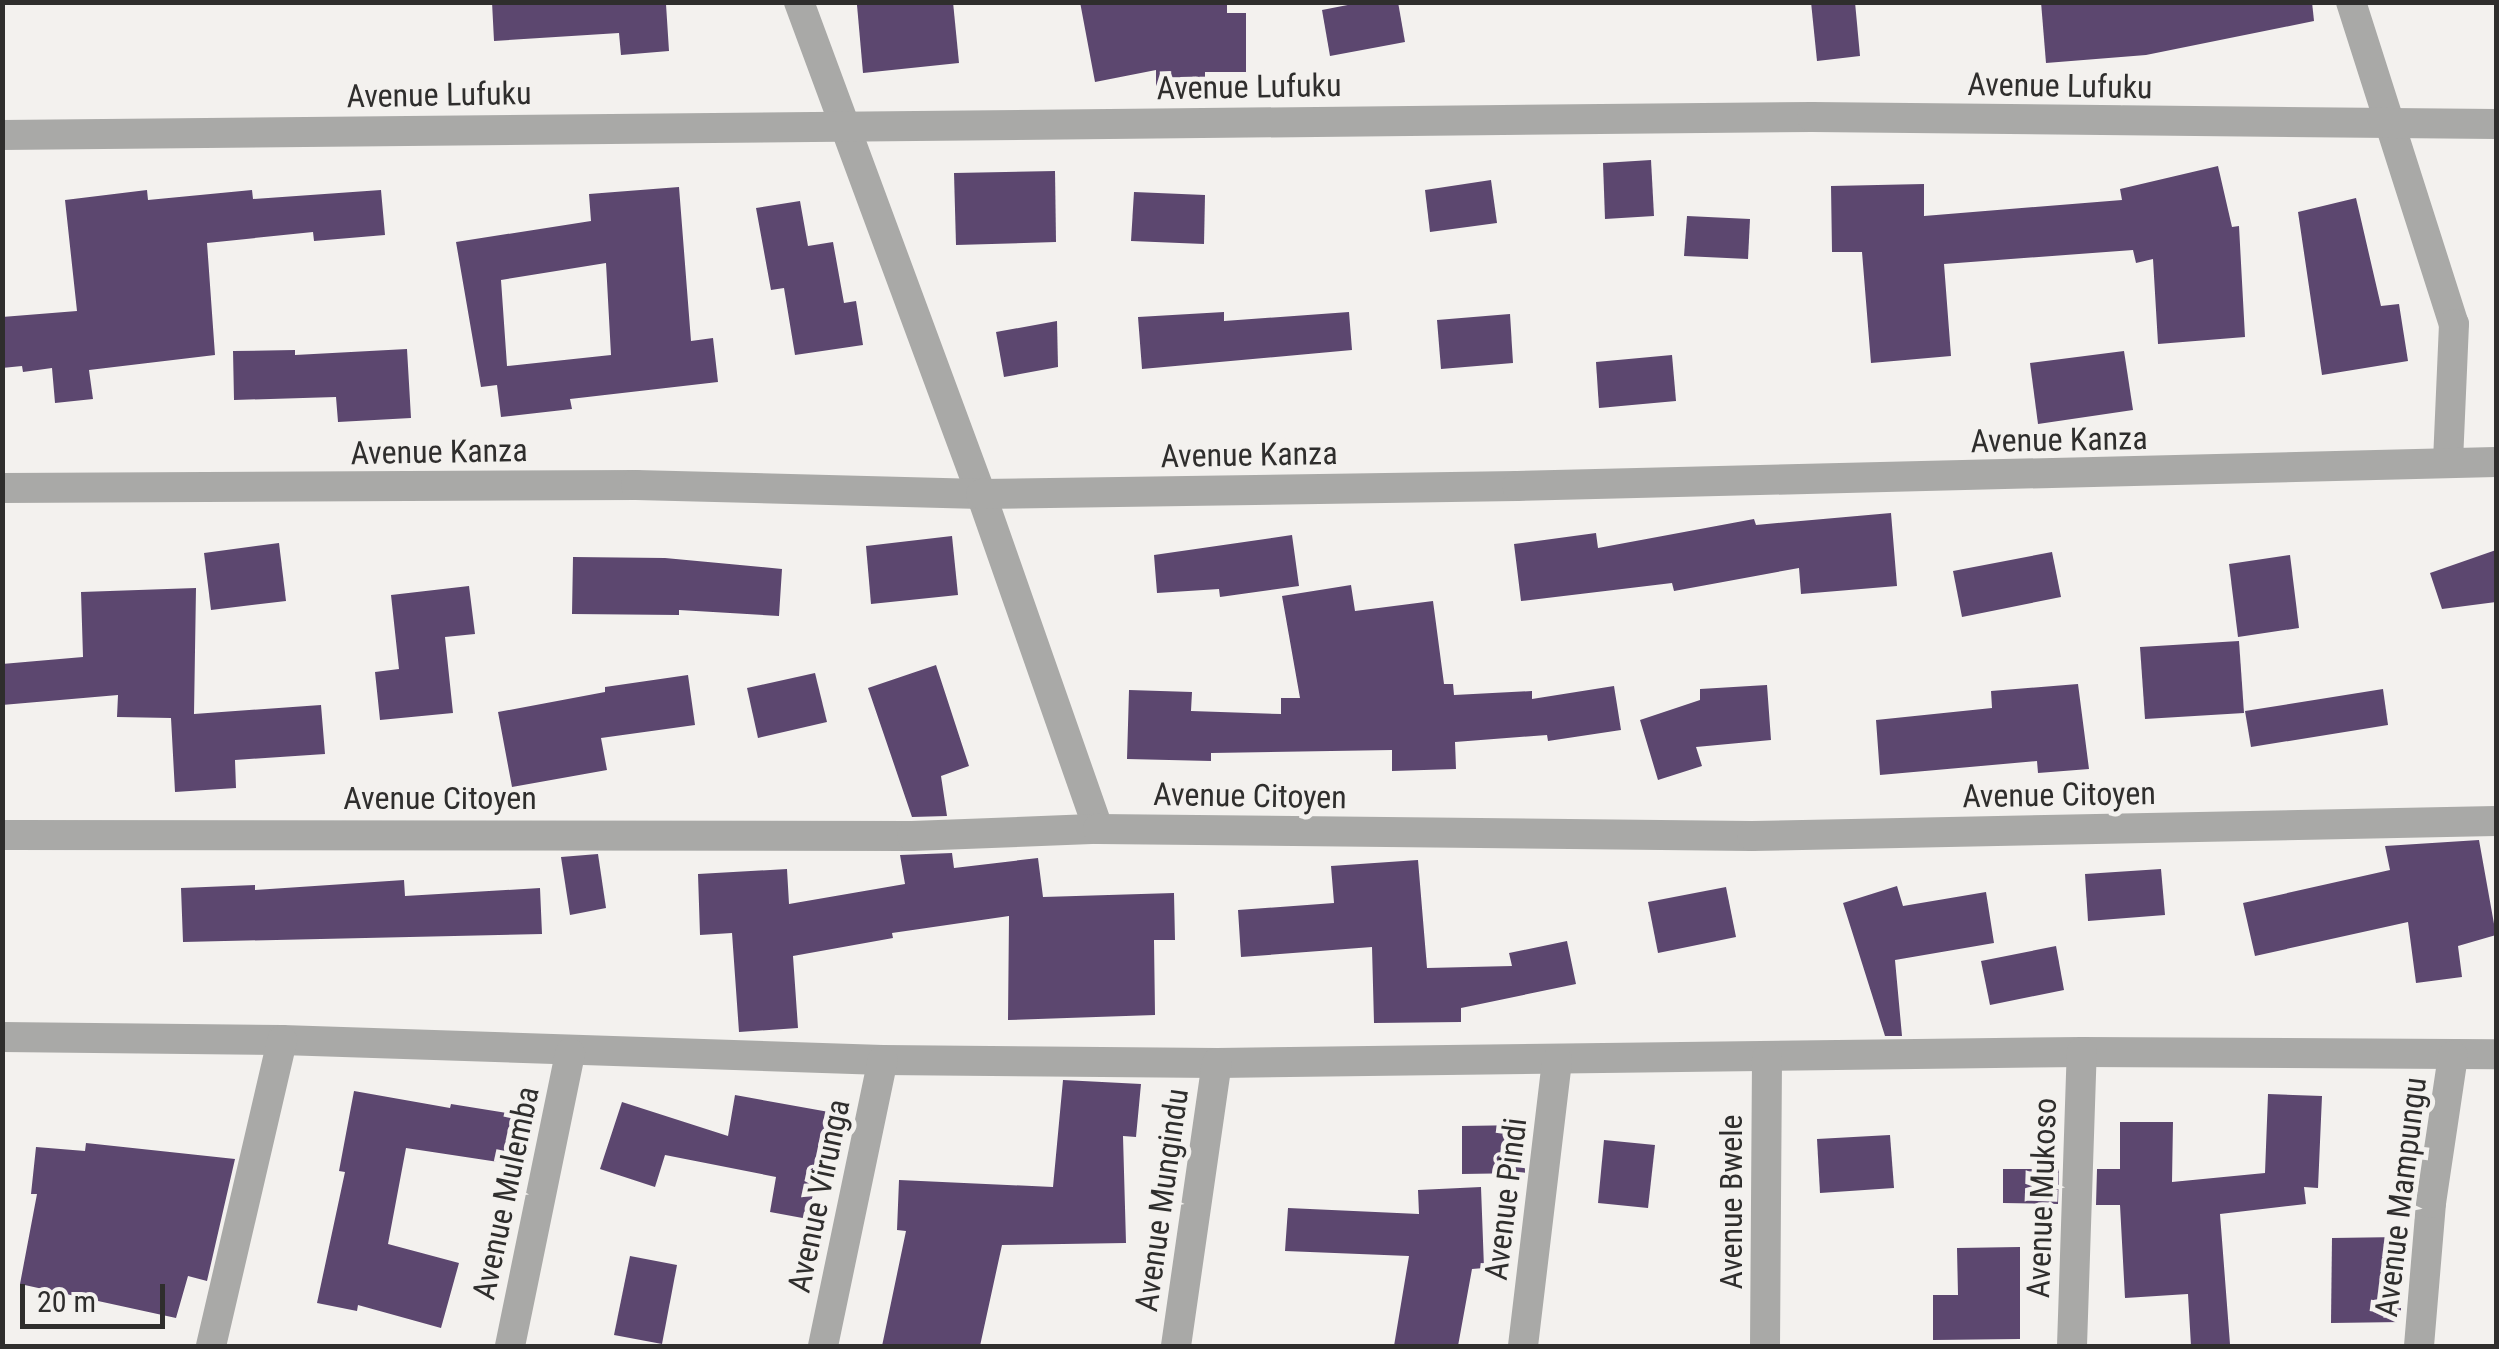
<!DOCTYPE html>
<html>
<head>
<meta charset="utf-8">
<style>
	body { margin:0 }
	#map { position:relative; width:2499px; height:1349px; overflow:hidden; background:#f3f1ee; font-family:"Roboto Condensed",sans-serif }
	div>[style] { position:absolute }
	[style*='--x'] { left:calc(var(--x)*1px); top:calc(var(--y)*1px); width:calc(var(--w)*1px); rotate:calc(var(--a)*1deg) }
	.building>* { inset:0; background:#5c476f }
	.street>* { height:30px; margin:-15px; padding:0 15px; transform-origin:15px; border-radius:15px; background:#a9a9a7 }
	span { translate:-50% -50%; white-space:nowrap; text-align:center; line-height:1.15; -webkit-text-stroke:10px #f3f1ee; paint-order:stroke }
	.street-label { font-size:32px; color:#2f2e2d }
	.frame { position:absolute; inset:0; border:5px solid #2f2e2d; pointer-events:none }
	.scale { position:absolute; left:20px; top:1284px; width:145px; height:45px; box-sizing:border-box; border:5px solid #2f2e2d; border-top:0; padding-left:12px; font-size:30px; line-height:35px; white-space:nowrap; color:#2f2e2d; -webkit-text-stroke:8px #f3f1ee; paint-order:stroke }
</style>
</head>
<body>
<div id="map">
	<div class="building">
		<i style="clip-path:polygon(492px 2px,666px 4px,669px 51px,621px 55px,619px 33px,494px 41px)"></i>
		<i style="clip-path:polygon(881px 2px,953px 2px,959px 63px,863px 73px,857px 5px)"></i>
		<i style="clip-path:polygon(1080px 2px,1227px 2px,1227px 13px,1246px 13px,1246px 72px,1205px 72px,1205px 89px,1156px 88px,1156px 70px,1095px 82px)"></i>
		<i style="clip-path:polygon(1363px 2px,1398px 2px,1405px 42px,1330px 56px,1322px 10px)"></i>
		<i style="clip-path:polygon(1811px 2px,1855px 2px,1860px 56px,1817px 61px)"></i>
		<i style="clip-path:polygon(2041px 2px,2312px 2px,2314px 21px,2146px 55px,2046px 63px)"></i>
		<i style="clip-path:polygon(1651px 160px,1654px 216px,1605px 219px,1603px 163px)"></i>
		<i style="clip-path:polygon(2218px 166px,2232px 227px,2239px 226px,2245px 337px,2158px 344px,2153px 259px,2136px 263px,2133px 250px,1944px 264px,1951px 356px,1871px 363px,1862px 252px,1832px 252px,1831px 186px,1924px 184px,1924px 216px,2122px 200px,2120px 189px)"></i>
		<i style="clip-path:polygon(1055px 171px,1056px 242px,956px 245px,954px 173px)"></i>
		<i style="clip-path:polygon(1491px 180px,1497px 223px,1430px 232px,1425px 190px)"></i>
		<i style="clip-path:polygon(evenodd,679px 187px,691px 341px,713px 338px,718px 382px,570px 399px,572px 409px,501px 417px,497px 385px,481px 387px,456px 242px,591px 221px,589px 194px,679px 187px,606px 263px,611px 355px,507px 366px,501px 280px,606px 263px)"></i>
		<i style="clip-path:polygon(147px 190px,148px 200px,252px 190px,253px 199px,381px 190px,385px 235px,314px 241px,313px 232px,207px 243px,215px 355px,89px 370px,93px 399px,55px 403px,52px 368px,23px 372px,22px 366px,2px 368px,2px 317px,77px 311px,65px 200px)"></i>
		<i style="clip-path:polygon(1134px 192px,1205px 195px,1204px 244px,1131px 241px)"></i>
		<i style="clip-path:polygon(2356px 198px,2381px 306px,2399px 304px,2408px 361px,2322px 375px,2298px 212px)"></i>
		<i style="clip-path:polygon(800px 201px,808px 246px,833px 242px,844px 303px,856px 301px,863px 345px,795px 355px,784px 288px,771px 290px,756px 208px)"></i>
		<i style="clip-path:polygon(1687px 216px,1750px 219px,1748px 259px,1684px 256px)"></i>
		<i style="clip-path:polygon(1224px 312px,1224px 321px,1349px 312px,1352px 350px,1142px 369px,1138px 317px)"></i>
		<i style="clip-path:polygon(1510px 314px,1513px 363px,1441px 369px,1437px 320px)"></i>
		<i style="clip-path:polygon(1057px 321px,1058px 367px,1004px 377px,996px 332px)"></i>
		<i style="clip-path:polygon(407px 349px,411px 418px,338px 422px,336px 397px,234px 400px,233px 351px,295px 350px,295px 355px)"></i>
		<i style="clip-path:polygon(2124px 351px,2133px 410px,2038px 424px,2030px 363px)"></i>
		<i style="clip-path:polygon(1672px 355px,1676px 401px,1599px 408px,1596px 362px)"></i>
		<i style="clip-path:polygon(1891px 513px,1897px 586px,1801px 594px,1799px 568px,1674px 591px,1672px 583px,1521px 601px,1514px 544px,1596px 533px,1598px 548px,1754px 519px,1756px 525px)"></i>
		<i style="clip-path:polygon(1292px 535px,1299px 586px,1220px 597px,1219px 589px,1157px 593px,1154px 555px)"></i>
		<i style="clip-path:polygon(952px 536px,958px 595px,871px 604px,866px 546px)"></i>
		<i style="clip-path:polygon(279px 543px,286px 601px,211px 610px,204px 553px)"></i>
		<i style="clip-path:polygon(2496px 550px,2496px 602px,2442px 609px,2430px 573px)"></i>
		<i style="clip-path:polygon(2052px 552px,2061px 597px,1962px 617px,1953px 571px)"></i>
		<i style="clip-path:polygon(2290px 555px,2299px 628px,2238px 637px,2229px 564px)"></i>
		<i style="clip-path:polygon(573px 557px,665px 558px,782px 569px,779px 616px,679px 610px,679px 615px,572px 614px)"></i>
		<i style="clip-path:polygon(1351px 585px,1355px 611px,1433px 601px,1444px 684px,1453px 684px,1454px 695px,1532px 691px,1532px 699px,1614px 686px,1621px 730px,1548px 741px,1547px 735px,1455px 742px,1456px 769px,1392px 771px,1392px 750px,1211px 753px,1211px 761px,1127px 759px,1129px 690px,1192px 692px,1191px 711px,1281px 714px,1281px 698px,1300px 698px,1282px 596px)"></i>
		<i style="clip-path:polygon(469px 586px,475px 634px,445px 637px,453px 713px,380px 720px,375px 672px,399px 669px,391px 595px)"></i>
		<i style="clip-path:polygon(196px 588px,194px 714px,321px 705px,325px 754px,235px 760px,236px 788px,175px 792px,171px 718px,117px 717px,118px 695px,2px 705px,2px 664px,83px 657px,81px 592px)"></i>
		<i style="clip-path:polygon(2239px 641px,2244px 713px,2145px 719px,2140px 647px)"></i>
		<i style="clip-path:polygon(936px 665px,969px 766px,941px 776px,947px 816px,912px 817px,868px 688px)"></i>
		<i style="clip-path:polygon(815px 673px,827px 722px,758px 738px,747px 688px)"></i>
		<i style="clip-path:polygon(688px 675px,695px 725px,601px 738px,607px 770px,512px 787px,498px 712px,605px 692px,605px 687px)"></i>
		<i style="clip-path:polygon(2078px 684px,2089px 769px,2038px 773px,2037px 761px,1880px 775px,1876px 720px,1992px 708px,1991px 691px)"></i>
		<i style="clip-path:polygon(1767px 685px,1771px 740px,1696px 747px,1702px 766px,1658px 780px,1640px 720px,1700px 700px,1700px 689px)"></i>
		<i style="clip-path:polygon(2383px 689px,2388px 725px,2251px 747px,2245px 711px)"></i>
		<i style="clip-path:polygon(2479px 840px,2496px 935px,2458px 946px,2462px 977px,2416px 983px,2408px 922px,2255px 956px,2243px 903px,2390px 870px,2385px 846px)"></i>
		<i style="clip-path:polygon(952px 853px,954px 868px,1038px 858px,1043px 897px,1174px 893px,1175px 940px,1154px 940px,1155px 1015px,1008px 1020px,1009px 916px,892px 933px,893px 938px,793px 956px,798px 1028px,739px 1032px,732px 933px,700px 935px,698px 874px,787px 869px,789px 904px,905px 884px,900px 855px)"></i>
		<i style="clip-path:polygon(598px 854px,606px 908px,570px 915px,561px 857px)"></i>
		<i style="clip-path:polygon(1418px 860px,1427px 968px,1512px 966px,1509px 953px,1567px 941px,1576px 984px,1461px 1008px,1461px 1022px,1374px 1023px,1372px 947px,1241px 957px,1238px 910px,1334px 903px,1331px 866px)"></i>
		<i style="clip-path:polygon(2161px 869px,2165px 915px,2088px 921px,2085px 874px)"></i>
		<i style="clip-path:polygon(404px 880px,405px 896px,540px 888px,542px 934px,183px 942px,181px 888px,255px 885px,255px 890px)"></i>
		<i style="clip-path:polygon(1897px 886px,1903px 906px,1986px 892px,1994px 943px,1895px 960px,1902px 1036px,1885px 1036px,1843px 903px)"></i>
		<i style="clip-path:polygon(1726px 887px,1736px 937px,1658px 953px,1648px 902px)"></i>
		<i style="clip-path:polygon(2056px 946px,2064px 990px,1990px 1005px,1981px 961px)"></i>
		<i style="clip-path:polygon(1063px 1080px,1141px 1084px,1136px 1137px,1123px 1136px,1126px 1243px,1002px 1245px,980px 1346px,882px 1346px,906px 1231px,897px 1230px,899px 1180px,1053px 1187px)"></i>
		<i style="clip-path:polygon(354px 1091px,450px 1108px,451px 1104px,513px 1114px,505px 1163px,406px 1148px,388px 1244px,459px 1263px,441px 1328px,358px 1305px,357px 1311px,317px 1303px,345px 1172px,339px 1171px)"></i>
		<i style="clip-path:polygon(2268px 1094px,2322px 1096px,2318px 1188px,2304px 1187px,2306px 1204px,2220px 1214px,2230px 1344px,2191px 1346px,2188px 1294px,2125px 1298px,2120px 1205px,2096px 1205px,2097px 1169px,2120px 1169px,2120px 1122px,2173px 1122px,2172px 1182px,2265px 1173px)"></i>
		<i style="clip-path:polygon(735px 1095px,829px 1112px,808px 1219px,770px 1212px,776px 1177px,665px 1155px,655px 1187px,600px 1169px,622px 1102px,728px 1136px)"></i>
		<i style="clip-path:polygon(1524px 1125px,1525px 1173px,1462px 1174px,1462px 1126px)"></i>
		<i style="clip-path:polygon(1890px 1135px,1894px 1188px,1820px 1193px,1817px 1139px)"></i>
		<i style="clip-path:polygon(1604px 1140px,1655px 1145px,1648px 1208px,1598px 1203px)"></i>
		<i style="clip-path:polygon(86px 1143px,235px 1159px,207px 1281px,188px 1276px,176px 1318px,20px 1284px,37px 1194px,31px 1194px,36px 1147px,85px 1151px)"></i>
		<i style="clip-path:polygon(2003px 1169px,2059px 1169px,2058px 1204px,2003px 1203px)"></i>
		<i style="clip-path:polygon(1481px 1187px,1484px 1268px,1472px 1269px,1458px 1346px,1394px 1346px,1409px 1256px,1285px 1251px,1288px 1208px,1419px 1214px,1418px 1190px)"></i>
		<i style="clip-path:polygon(2401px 1237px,2401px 1322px,2331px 1323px,2332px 1238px)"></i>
		<i style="clip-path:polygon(2020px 1247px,2020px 1339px,1933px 1340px,1933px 1295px,1958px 1295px,1957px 1248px)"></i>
		<i style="clip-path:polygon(630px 1256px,677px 1265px,662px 1344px,614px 1335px)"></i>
	</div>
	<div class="street">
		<i style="--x:799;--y:2;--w:525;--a:69.7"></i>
		<i style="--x:981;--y:494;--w:355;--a:70.7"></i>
		<i style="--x:2351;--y:2;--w:338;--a:72.3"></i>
		<i style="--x:2454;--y:324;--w:137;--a:92.5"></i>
		<i style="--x:2;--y:135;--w:1810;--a:-0.57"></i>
		<i style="--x:1812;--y:117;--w:684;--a:0.59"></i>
		<i style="--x:2;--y:488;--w:634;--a:-0.27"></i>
		<i style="--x:636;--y:485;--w:345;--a:1.5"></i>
		<i style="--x:981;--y:494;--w:536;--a:-0.86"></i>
		<i style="--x:1517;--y:486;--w:979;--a:-1.4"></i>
		<i style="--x:2;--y:835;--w:910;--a:0.06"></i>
		<i style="--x:912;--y:836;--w:186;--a:-2.2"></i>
		<i style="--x:1098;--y:829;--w:654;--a:0.61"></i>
		<i style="--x:1752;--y:836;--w:744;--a:-1.16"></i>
		<i style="--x:2;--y:1037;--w:280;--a:0.6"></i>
		<i style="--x:282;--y:1040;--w:601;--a:1.91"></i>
		<i style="--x:883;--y:1060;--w:334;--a:0.5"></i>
		<i style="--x:1217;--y:1063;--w:865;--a:-0.73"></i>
		<i style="--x:2082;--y:1052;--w:414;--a:0.3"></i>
		<i style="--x:211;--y:1346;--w:314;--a:-76.9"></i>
		<i style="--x:510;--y:1346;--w:299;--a:-78.4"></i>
		<i style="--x:823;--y:1346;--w:292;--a:-78.2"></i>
		<i style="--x:1176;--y:1346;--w:286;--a:-81.8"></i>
		<i style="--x:1523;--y:1346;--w:288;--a:-83.2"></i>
		<i style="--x:1765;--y:1346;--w:288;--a:-89.6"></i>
		<i style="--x:2072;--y:1346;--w:294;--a:-88.1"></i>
		<i style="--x:2419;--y:1346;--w:144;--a:-85.2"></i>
		<i style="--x:2431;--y:1203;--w:149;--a:-81.5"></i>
	</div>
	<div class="street-label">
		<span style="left:2060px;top:86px;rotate:1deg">Avenue Lufuku</span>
		<span style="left:1249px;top:87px;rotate:-1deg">Avenue Lufuku</span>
		<span style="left:439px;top:95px;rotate:-1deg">Avenue Lufuku</span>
		<span style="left:2059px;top:440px;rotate:-1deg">Avenue Kanza</span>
		<span style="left:439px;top:452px;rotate:-1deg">Avenue Kanza</span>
		<span style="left:1249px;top:455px;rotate:-1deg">Avenue Kanza</span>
		<span style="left:2059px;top:795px;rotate:-1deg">Avenue Citoyen</span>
		<span style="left:1250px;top:796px;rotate:1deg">Avenue Citoyen</span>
		<span style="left:440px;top:798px">Avenue Citoyen</span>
		<span style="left:506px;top:1193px;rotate:-78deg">Avenue Mulemba</span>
		<span style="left:819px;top:1196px;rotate:-78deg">Avenue Virunga</span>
		<span style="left:2401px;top:1197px;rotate:-83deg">Avenue Mampungu</span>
		<span style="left:2042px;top:1198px;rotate:-88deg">Avenue Mukoso</span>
		<span style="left:1506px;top:1199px;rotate:-83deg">Avenue Pindi</span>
		<span style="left:1162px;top:1200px;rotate:-82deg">Avenue Mungindu</span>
		<span style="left:1731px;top:1202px;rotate:-90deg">Avenue Bwele</span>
	</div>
	<div class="frame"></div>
	<div class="scale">20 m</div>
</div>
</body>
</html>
